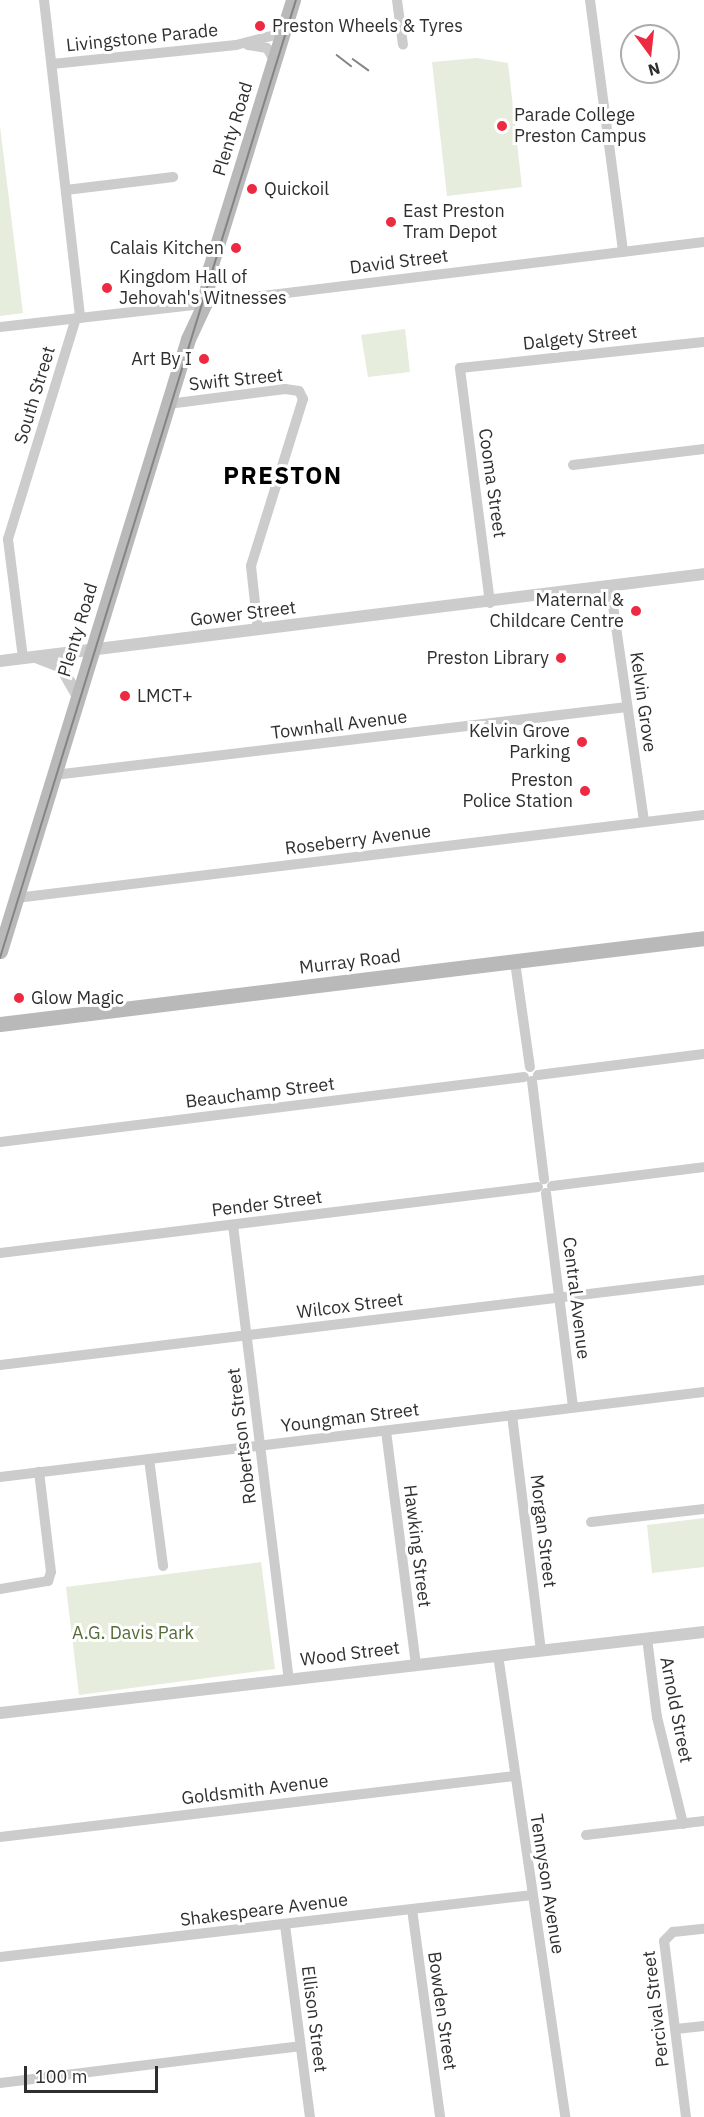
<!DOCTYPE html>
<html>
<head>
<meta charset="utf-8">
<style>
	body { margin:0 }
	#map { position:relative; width:704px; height:2117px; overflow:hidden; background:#fff; font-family:"IBM Plex Sans",sans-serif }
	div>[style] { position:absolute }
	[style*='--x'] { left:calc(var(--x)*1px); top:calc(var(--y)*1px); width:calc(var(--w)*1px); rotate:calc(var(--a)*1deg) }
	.green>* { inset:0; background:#e6eddc }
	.minor>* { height:10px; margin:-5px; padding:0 5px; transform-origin:5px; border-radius:5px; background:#ccc }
	.tertiary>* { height:12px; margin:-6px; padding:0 6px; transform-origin:6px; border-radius:6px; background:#ccc }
	.secondary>* { height:15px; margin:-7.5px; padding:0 7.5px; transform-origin:7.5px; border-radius:7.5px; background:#b9b9b9 }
	.tram>* { height:1.5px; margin:-0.75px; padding:0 0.75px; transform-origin:0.75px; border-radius:0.75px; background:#848484 }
	.dots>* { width:16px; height:16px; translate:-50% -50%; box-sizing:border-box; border:3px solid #fff; border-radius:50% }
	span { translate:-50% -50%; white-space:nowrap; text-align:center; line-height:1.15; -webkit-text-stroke:6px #fff; paint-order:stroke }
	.poi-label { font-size:18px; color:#2f2f2f }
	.left { translate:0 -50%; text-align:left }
	.right { translate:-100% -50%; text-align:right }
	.street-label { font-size:18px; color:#2f2f2f }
	.park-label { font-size:18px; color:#546d3a }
	.district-label { font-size:24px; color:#000; font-weight:700; letter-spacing:1.5px }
	.north { position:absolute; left:620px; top:24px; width:60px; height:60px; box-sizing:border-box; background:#fff; border:2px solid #acacac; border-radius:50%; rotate:165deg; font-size:16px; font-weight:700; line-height:24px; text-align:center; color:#2f2f2f }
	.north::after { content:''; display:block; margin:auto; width:21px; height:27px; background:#ed2a42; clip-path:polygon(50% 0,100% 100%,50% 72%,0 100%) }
	.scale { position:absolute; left:24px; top:2066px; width:134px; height:27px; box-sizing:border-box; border:3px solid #2f2f2f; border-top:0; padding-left:8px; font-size:18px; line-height:21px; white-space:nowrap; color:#2f2f2f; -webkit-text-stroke:4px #fff; paint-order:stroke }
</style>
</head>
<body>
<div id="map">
	<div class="green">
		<i style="clip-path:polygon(477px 58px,508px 63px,522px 187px,447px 196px,432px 62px)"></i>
		<i style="clip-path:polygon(0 126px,23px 313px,0 316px)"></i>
		<i style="clip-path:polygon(405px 329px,410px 372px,368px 377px,361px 335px)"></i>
		<i style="clip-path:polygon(704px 1518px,704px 1567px,652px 1573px,647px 1525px)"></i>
		<i style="clip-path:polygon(261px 1562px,275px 1669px,79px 1695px,66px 1587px)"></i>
	</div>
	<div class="minor">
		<i style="--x:44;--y:0;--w:320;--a:83.5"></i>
		<i style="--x:397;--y:0;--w:45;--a:82.4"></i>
		<i style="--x:590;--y:0;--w:254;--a:82.5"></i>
		<i style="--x:248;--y:45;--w:19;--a:9"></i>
		<i style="--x:267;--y:48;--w:14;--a:60"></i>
		<i style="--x:52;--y:64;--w:185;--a:-5.9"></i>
		<i style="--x:236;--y:45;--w:49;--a:-14.3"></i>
		<i style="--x:66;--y:190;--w:108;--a:-6.9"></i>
		<i style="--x:205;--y:303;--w:503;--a:-6.97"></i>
		<i style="--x:0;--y:327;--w:195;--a:-6.5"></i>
		<i style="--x:168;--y:404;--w:118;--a:-7.3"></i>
		<i style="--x:285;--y:389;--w:14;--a:8"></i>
		<i style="--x:299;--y:391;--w:9;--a:63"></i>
		<i style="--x:303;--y:399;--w:175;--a:107.3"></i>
		<i style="--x:251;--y:566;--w:64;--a:83.8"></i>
		<i style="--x:573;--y:465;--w:132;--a:-7"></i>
		<i style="--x:610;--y:585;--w:239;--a:81.8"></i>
		<i style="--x:490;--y:603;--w:237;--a:-97.3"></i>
		<i style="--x:460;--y:368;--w:245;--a:-6.1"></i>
		<i style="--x:23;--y:658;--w:120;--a:-97.2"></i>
		<i style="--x:8;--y:539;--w:231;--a:-72.9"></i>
		<i style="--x:54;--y:775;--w:577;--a:-6.77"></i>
		<i style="--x:16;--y:898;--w:693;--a:-6.88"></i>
		<i style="--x:515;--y:962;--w:106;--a:81.9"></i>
		<i style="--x:538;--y:1075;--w:167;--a:-7.2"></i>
		<i style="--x:532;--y:1081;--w:99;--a:83"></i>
		<i style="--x:0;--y:1142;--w:528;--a:-7.07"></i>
		<i style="--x:552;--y:1186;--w:153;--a:-7.1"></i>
		<i style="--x:546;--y:1193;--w:216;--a:82.8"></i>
		<i style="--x:233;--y:1225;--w:457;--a:83"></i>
		<i style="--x:0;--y:1253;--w:542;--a:-6.99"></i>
		<i style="--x:0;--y:1365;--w:709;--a:-6.88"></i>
		<i style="--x:512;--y:1415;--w:237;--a:83"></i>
		<i style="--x:386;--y:1431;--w:236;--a:82.7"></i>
		<i style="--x:149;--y:1459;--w:108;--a:82.5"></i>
		<i style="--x:0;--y:1477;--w:709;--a:-6.88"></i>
		<i style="--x:591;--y:1522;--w:114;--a:-6.6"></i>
		<i style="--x:0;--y:1589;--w:49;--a:-9.5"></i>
		<i style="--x:48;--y:1581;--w:9;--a:-72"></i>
		<i style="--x:51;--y:1572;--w:101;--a:-96.8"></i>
		<i style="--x:647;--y:1638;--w:80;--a:82.8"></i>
		<i style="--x:657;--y:1717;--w:110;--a:76.3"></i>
		<i style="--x:498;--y:1655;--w:467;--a:81.7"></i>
		<i style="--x:586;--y:1835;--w:119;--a:-6.8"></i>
		<i style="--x:0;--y:1837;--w:518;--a:-6.77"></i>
		<i style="--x:412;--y:1909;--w:210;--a:82.3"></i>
		<i style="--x:285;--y:1925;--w:194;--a:82.6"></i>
		<i style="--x:0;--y:1957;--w:536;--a:-6.65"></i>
		<i style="--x:676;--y:2029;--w:28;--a:-6"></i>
		<i style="--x:0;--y:2083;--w:302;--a:-7"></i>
		<i style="--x:686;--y:2117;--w:177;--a:-97.1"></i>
		<i style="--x:664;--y:1941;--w:13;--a:-45"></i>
		<i style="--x:673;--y:1932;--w:31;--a:-6"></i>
	</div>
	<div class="tertiary">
		<i style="--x:38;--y:658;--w:25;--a:21"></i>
		<i style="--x:61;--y:667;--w:34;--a:60"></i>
		<i style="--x:0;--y:661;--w:709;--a:-7.04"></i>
		<i style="--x:0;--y:1713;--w:709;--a:-6.56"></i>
	</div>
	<div class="secondary">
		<i style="--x:0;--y:951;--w:640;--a:-72.92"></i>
		<i style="--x:188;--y:339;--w:40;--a:-65"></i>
		<i style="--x:205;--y:303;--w:35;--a:-82"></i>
		<i style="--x:210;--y:268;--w:281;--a:-72.8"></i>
		<i style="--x:0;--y:1024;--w:709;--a:-6.96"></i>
	</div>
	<div class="tram">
		<i style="--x:337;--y:55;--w:18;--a:38"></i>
		<i style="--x:353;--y:59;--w:19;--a:36"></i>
		<i style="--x:0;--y:958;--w:1003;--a:-72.83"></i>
	</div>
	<div class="dots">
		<i style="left:260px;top:26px;background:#ed2a42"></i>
		<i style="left:502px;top:126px;background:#ed2a42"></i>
		<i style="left:252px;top:189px;background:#ed2a42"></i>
		<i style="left:391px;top:222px;background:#ed2a42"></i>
		<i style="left:236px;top:248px;background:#ed2a42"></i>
		<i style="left:107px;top:288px;background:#ed2a42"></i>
		<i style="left:204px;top:359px;background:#ed2a42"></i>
		<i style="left:636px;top:611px;background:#ed2a42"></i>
		<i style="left:561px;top:658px;background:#ed2a42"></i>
		<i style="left:125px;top:696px;background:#ed2a42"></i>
		<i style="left:582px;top:742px;background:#ed2a42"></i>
		<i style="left:585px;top:791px;background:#ed2a42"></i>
		<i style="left:19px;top:998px;background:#ed2a42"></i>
	</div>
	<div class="poi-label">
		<span class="left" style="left:272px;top:26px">Preston Wheels &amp; Tyres</span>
		<span class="left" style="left:514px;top:126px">Parade College<br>Preston Campus</span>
		<span class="left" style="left:264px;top:189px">Quickoil</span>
		<span class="left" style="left:403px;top:222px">East Preston<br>Tram Depot</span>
		<span class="right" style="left:224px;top:248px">Calais Kitchen</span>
		<span class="left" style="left:119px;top:288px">Kingdom Hall of<br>Jehovah's Witnesses</span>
		<span class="right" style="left:192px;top:359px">Art By I</span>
		<span class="right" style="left:624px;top:611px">Maternal &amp;<br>Childcare Centre</span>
		<span class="right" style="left:549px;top:658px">Preston Library</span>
		<span class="left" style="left:137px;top:696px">LMCT+</span>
		<span class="right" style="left:570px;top:742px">Kelvin Grove<br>Parking</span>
		<span class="right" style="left:573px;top:791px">Preston<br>Police Station</span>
		<span class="left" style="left:31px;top:998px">Glow Magic</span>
	</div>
	<div class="street-label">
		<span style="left:142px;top:38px;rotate:-6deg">Livingstone Parade</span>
		<span style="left:233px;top:129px;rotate:-73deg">Plenty Road</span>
		<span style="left:399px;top:262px;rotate:-7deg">David Street</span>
		<span style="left:580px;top:338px;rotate:-6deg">Dalgety Street</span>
		<span style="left:236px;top:380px;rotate:-6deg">Swift Street</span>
		<span style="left:35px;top:395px;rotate:-73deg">South Street</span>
		<span style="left:492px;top:483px;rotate:82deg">Cooma Street</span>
		<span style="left:243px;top:614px;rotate:-7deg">Gower Street</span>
		<span style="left:78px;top:630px;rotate:-73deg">Plenty Road</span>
		<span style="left:643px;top:702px;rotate:82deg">Kelvin Grove</span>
		<span style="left:339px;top:725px;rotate:-7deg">Townhall Avenue</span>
		<span style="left:358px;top:840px;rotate:-7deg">Roseberry Avenue</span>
		<span style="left:350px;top:962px;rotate:-7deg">Murray Road</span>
		<span style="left:260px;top:1093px;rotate:-7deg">Beauchamp Street</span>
		<span style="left:267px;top:1204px;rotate:-7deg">Pender Street</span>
		<span style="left:576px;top:1298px;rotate:83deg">Central Avenue</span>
		<span style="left:350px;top:1306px;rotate:-7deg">Wilcox Street</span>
		<span style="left:350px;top:1418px;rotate:-7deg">Youngman Street</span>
		<span style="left:242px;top:1436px;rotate:-97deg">Robertson Street</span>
		<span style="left:543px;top:1531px;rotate:83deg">Morgan Street</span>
		<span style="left:417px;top:1546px;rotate:83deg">Hawking Street</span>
		<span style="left:350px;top:1654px;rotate:-7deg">Wood Street</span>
		<span style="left:676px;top:1710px;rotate:79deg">Arnold Street</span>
		<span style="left:255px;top:1790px;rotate:-7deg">Goldsmith Avenue</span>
		<span style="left:547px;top:1884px;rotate:81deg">Tennyson Avenue</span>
		<span style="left:264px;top:1910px;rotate:-7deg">Shakespeare Avenue</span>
		<span style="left:656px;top:2009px;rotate:-97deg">Percival Street</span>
		<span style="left:442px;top:2011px;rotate:82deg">Bowden Street</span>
		<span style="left:314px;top:2019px;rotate:83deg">Ellison Street</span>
	</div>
	<div class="park-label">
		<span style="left:133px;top:1633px">A.G. Davis Park</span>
	</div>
	<div class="district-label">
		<span style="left:283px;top:476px">PRESTON</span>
	</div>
	<div class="north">N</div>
	<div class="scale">100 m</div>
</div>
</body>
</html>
